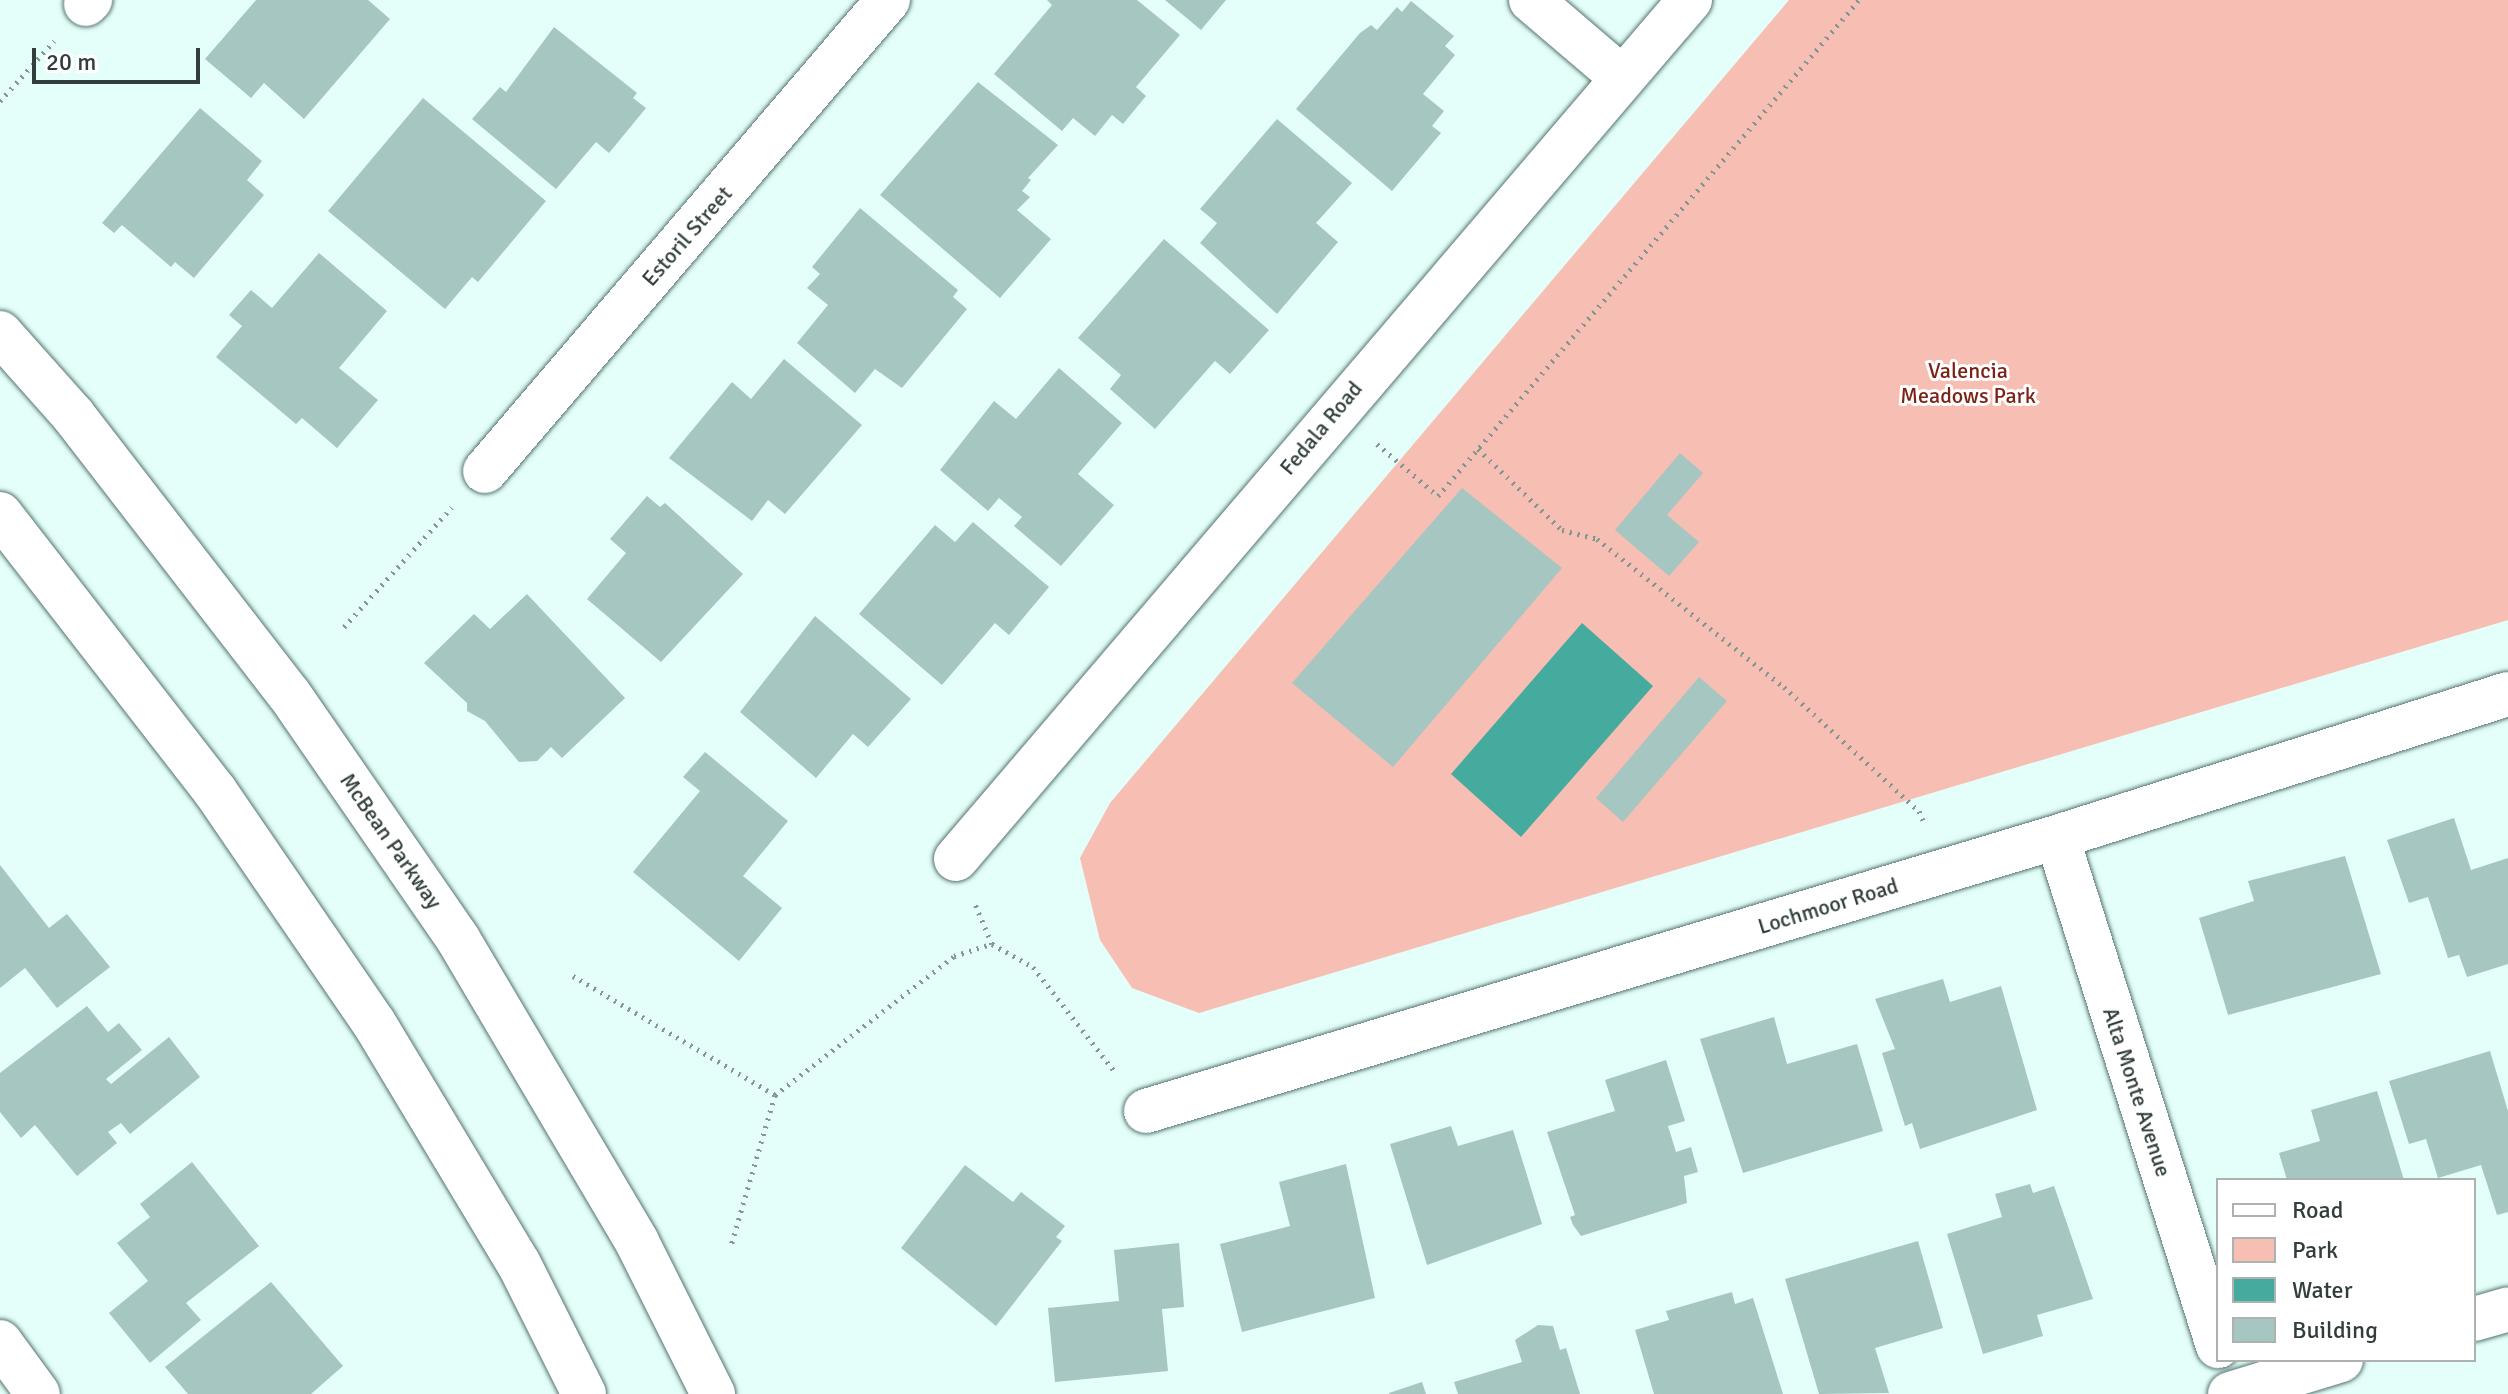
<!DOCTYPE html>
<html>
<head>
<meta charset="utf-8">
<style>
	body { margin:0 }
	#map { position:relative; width:2508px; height:1394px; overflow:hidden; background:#e4fffa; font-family:Signika,sans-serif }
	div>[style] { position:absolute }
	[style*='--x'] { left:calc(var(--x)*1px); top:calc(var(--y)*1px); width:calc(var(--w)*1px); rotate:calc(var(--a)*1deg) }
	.green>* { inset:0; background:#f7beb3 }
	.water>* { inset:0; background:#46ab9f }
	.building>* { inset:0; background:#a6c6c1 }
	.path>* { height:5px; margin-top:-2.5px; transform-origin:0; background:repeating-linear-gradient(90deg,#829692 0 2px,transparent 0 8px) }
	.roads { filter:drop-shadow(0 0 2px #56736f) drop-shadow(0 0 2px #56736f) }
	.street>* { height:44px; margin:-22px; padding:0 22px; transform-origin:22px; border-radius:22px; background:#fff }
	.secondary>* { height:44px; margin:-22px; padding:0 22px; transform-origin:22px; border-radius:22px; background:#fff }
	span { translate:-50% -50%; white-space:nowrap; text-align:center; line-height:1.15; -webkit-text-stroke:6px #fff; paint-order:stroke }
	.street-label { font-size:22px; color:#313e3c }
	.park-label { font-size:22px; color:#7d2316 }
	.legend { position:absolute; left:2216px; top:1178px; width:260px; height:184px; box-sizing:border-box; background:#fff; border:2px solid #adb2b1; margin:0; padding:10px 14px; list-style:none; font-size:24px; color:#313e3c }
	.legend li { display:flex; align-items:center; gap:16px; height:40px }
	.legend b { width:40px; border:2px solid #adb2b1 }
	.scale { position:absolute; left:32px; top:48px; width:168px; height:36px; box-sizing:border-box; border:4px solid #313e3c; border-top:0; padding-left:10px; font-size:24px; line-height:28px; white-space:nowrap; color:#313e3c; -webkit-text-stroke:6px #fff; paint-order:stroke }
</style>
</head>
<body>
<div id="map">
	<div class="green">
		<i style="clip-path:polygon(1789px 0,2508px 0,2508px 620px,1199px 1013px,1132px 988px,1100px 940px,1080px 858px,1110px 803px)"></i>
	</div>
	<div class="water">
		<i style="clip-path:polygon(1582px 623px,1653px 686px,1521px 837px,1451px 774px)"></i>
	</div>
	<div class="building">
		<i style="clip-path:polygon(256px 0,368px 0,390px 19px,304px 119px,264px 83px,251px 98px,205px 59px)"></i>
		<i style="clip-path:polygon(1047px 0,1137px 0,1180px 35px,1136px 87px,1146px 96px,1123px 124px,1112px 115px,1095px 136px,1073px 118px,1062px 131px,994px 74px,1052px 5px)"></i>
		<i style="clip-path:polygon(1165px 0,1226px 0,1201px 30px)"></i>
		<i style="clip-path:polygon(1411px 1px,1454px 36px,1445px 46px,1455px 55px,1423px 94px,1444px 111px,1432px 126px,1441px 133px,1392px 191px,1296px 109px,1360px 33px,1371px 25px,1377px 30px,1397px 7px,1402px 12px)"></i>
		<i style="clip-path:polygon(554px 27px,637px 93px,633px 98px,646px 108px,609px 153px,596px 142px,556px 189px,472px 119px,500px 87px,506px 92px)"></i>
		<i style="clip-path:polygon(978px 82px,1058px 145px,1028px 178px,1031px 180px,1022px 191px,1030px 197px,1017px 210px,1051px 239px,1000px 298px,880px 195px)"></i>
		<i style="clip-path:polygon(423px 98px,546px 201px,478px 282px,472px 277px,445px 309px,328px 211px)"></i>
		<i style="clip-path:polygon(200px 108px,262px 161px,247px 180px,264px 195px,194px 278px,175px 262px,171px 267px,122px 225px,114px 233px,102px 223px)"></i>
		<i style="clip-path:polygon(1277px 119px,1352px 183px,1316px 223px,1338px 242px,1277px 314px,1200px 243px,1217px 223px,1200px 209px)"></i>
		<i style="clip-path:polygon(860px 208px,958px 290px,953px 297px,967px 309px,902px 388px,875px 369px,855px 393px,797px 343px,828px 305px,807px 288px,820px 274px,812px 267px)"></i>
		<i style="clip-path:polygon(1164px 239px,1269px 330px,1230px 374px,1215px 361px,1155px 429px,1110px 389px,1121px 375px,1078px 338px)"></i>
		<i style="clip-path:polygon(319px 253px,387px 311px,339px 368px,378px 400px,337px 448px,302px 418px,296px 424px,216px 357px,242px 326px,229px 315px,251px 290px,272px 308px)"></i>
		<i style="clip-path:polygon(784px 359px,862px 425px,785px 514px,768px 500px,752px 521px,669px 458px,732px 382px,751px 399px)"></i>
		<i style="clip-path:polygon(1059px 368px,1122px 423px,1078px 474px,1114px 505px,1061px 566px,1014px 526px,1022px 517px,999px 498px,988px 511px,940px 470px,994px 401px,1016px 419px)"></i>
		<i style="clip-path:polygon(1680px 453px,1703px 473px,1667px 515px,1699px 542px,1669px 576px,1615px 530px)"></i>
		<i style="clip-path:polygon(1462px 488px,1562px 568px,1393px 767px,1292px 683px)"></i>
		<i style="clip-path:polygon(647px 496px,660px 507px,665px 503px,743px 574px,661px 662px,587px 599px,626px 553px,610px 539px)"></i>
		<i style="clip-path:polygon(973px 522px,1049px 587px,1009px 635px,995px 623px,942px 685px,859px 614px,935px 525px,955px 542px)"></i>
		<i style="clip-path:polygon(527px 594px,625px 698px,562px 758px,551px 747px,537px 761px,519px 762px,485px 721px,467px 711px,467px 703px,424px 663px,474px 614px,490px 629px)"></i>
		<i style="clip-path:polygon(815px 616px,911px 699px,868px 747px,853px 734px,816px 778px,740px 712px)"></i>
		<i style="clip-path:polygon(1699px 677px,1727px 701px,1623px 822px,1596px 798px)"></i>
		<i style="clip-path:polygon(705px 752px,788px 821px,743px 876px,782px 908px,739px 961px,633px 872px,700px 791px,683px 777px)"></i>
		<i style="clip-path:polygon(2454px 818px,2471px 870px,2508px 858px,2508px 964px,2467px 977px,2459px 955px,2448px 958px,2428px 897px,2409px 903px,2387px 840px)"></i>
		<i style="clip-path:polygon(2345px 856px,2381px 974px,2228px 1015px,2199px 918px,2254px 901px,2248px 881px)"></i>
		<i style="clip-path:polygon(0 865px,49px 928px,67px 914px,110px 967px,57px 1008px,25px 968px,0 988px)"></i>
		<i style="clip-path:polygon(1943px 979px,1950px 1002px,2001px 986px,2037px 1110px,1920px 1149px,1912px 1123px,1905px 1126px,1882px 1053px,1895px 1049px,1875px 999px)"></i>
		<i style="clip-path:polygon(87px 1006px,108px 1032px,119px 1023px,142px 1050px,106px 1079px,111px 1084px,169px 1037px,200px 1077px,130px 1134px,121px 1123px,108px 1132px,117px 1143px,77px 1176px,35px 1125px,21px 1138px,0 1112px,0 1073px)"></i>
		<i style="clip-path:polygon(1774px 1017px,1787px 1064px,1857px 1044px,1883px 1131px,1743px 1173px,1700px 1039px)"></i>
		<i style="clip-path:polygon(2490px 1051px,2508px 1111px,2508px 1212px,2497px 1215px,2481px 1165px,2438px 1178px,2426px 1139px,2409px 1144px,2389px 1081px)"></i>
		<i style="clip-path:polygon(1666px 1060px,1685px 1121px,1668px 1126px,1676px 1152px,1691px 1147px,1698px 1172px,1684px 1176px,1687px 1203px,1581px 1236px,1573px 1225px,1570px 1217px,1575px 1215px,1547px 1132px,1615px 1111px,1605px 1080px)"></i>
		<i style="clip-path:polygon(2377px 1091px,2404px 1180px,2287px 1180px,2279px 1153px,2320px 1141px,2311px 1110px)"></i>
		<i style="clip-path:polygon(1451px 1126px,1458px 1146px,1513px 1130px,1542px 1224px,1427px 1265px,1390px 1144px)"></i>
		<i style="clip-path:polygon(192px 1162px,259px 1246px,186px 1303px,201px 1320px,150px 1363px,109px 1313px,148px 1281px,117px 1243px,150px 1217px,140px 1204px)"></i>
		<i style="clip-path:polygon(1346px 1164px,1375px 1298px,1242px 1332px,1220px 1244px,1290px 1226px,1279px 1182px)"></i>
		<i style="clip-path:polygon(965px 1165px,1013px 1202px,1021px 1192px,1065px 1226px,1056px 1237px,1062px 1241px,996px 1326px,901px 1248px)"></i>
		<i style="clip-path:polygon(2030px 1184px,2033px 1193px,2054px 1186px,2093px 1299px,2037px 1315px,2043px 1336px,1983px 1354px,1947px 1234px,2002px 1217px,1995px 1194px)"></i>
		<i style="clip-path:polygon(1918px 1241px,1943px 1328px,1875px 1348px,1889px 1393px,1819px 1394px,1785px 1279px)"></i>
		<i style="clip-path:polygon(1179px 1243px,1184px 1307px,1162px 1309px,1168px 1371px,1055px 1382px,1048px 1308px,1119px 1301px,1114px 1250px)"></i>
		<i style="clip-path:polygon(271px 1282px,343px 1366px,311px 1394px,188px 1394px,165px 1367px)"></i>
		<i style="clip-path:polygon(1732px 1292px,1735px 1304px,1753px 1298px,1783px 1394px,1654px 1394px,1635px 1330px,1669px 1320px,1666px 1311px)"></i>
		<i style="clip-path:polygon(1538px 1325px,1553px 1326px,1560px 1350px,1566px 1348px,1580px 1394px,1458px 1394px,1454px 1382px,1522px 1362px,1515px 1340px)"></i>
		<i style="clip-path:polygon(1422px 1382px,1426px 1394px,1389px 1394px,1389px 1393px)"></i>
	</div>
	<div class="path">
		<i style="--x:0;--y:101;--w:81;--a:-48"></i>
		<i style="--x:1377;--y:444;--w:80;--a:40.4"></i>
		<i style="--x:1438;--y:496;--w:651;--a:-49.68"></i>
		<i style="--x:1478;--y:449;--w:117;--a:44"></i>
		<i style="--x:1562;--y:530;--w:36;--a:14"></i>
		<i style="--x:1597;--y:539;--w:238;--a:38.4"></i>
		<i style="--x:1784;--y:687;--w:183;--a:42.6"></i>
		<i style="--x:1919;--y:811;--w:15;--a:67"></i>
		<i style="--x:344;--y:627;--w:161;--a:-48"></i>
		<i style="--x:992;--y:944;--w:47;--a:29.3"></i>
		<i style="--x:1033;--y:967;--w:133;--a:52"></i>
		<i style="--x:573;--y:976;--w:234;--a:30.5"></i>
		<i style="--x:775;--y:1095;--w:156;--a:106.3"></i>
		<i style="--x:775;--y:1095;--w:227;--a:-37.8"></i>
		<i style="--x:954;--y:956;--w:40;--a:-18"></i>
		<i style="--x:992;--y:944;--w:43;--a:-113"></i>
	</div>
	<div class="roads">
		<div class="street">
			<i style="--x:1531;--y:0;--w:118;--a:40.5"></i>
			<i style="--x:86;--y:4;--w:6;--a:-45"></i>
			<i style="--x:485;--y:471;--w:620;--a:-49.45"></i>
			<i style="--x:2057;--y:837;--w:534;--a:72.45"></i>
			<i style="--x:956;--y:859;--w:1130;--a:-49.49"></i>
			<i style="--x:1146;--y:1111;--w:951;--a:-16.74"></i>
			<i style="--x:2057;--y:837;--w:473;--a:-17.6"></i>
			<i style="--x:2474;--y:1319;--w:35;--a:-16"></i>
			<i style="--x:0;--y:1342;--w:64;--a:53.8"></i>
			<i style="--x:2230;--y:1394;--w:116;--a:-17"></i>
		</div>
		<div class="secondary">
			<i style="--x:0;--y:333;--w:110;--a:48.3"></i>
			<i style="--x:73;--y:415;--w:353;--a:52.3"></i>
			<i style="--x:289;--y:694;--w:298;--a:55.4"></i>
			<i style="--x:458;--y:939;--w:352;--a:59.4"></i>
			<i style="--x:637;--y:1242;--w:170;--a:63.4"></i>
			<i style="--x:0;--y:514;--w:351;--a:52.2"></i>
			<i style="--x:215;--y:791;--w:281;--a:55.6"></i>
			<i style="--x:374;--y:1023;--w:281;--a:59"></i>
			<i style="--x:519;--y:1264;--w:145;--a:63.4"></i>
		</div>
	</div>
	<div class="street-label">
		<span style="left:687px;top:236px;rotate:-49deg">Estoril Street</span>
		<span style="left:1321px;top:428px;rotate:-50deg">Fedala Road</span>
		<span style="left:391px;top:841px;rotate:55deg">McBean Parkway</span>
		<span style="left:1828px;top:906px;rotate:-17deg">Lochmoor Road</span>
		<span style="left:2137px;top:1092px;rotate:72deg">Alta Monte Avenue</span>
	</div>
	<div class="park-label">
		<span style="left:1968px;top:383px">Valencia<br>Meadows Park</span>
	</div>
	<ul class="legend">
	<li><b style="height:10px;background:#fff"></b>Road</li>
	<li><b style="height:22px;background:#f7beb3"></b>Park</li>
	<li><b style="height:22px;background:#46ab9f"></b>Water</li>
	<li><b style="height:22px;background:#a6c6c1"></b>Building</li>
	</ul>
	<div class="scale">20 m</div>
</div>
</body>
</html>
